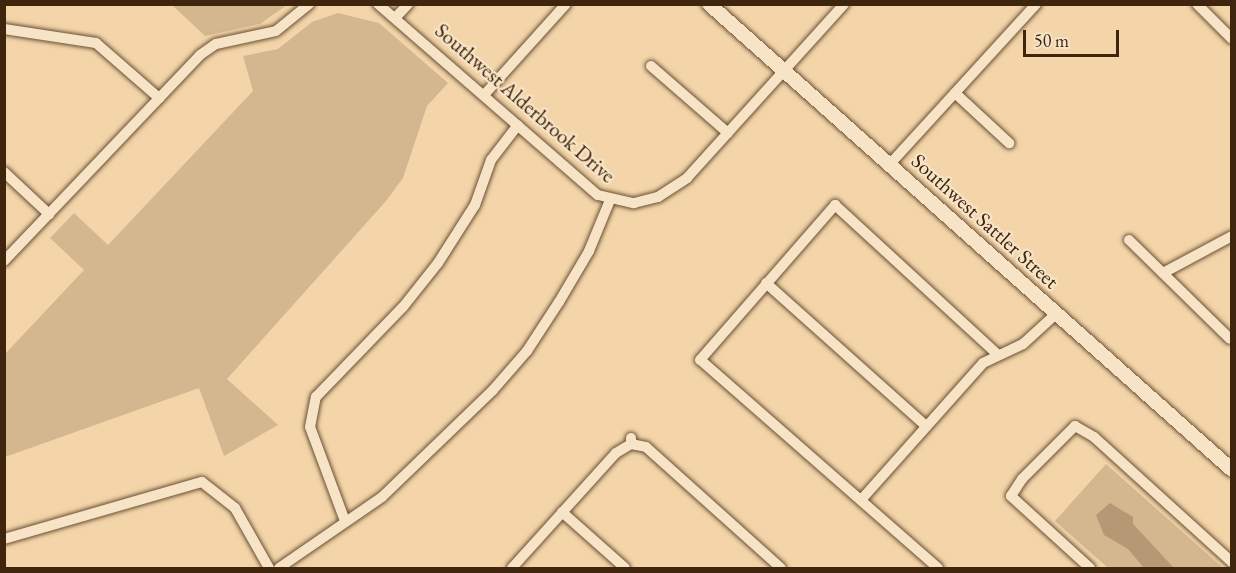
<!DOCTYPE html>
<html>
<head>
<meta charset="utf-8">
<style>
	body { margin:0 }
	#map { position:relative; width:1236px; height:573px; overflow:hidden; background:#f3d5a9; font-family:"EB Garamond",serif }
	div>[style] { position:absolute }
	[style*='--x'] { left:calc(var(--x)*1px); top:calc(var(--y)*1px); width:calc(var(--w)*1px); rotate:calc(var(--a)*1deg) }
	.green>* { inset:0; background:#d4b78f }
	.water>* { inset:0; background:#b69974 }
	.roads { filter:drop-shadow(0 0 2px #6c5035) drop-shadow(0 0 2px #6c5035) }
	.minor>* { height:10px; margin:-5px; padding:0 5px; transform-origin:5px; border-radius:5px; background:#f7e4c7 }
	.tertiary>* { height:14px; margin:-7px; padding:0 7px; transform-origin:7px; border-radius:7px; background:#f7e4c7 }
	span { translate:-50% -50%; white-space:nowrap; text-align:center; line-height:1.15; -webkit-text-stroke:4.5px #f7e4c7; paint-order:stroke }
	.street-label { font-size:21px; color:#3f240e }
	.frame { position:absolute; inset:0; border:6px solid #3f240e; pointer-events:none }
	.scale { position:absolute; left:1023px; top:30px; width:96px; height:27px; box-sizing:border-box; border:3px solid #3f240e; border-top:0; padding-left:8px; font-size:18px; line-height:21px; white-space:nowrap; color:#3f240e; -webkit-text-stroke:4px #f7e4c7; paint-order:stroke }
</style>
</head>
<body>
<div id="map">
	<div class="green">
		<i style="clip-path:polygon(172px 5px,287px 5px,260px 24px,205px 36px)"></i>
		<i style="clip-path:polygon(338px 13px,379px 23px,448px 83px,427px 106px,403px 178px,386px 201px,227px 379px,278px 425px,224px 456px,199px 388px,5px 457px,5px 354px,84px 270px,50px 238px,74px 213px,108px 245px,253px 91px,243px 56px,278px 49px,312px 22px)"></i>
		<i style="clip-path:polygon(1106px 464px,1223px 568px,1108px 568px,1055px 521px)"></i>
	</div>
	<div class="water">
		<i style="clip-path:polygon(1110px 503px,1133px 517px,1133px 524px,1174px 568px,1144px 568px,1128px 549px,1104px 535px,1096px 515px)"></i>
	</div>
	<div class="roads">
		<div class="minor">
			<i style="--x:378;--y:4;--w:291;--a:41"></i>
			<i style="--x:598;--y:195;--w:37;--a:13"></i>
			<i style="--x:634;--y:203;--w:25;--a:-14"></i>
			<i style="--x:658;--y:197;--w:35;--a:-33"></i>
			<i style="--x:687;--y:178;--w:234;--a:-47.9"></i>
			<i style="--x:1197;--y:4;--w:49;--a:45"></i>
			<i style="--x:396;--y:17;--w:18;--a:-47"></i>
			<i style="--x:4;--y:29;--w:93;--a:8.7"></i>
			<i style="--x:96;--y:43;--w:84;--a:41.1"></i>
			<i style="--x:651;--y:66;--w:102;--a:41"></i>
			<i style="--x:955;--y:93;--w:74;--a:42.8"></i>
			<i style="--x:484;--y:95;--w:122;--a:-48"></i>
			<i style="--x:890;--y:164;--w:217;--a:-47.6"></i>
			<i style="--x:4;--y:172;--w:62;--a:43"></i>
			<i style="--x:1129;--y:240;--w:141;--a:44.4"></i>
			<i style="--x:4;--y:261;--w:284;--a:-46.4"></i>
			<i style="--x:200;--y:55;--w:19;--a:-35"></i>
			<i style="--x:216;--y:44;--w:61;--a:-12.2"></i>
			<i style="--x:276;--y:31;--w:43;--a:-39.3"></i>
			<i style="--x:1163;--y:273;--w:78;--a:-28.2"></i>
			<i style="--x:766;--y:283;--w:215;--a:41.8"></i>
			<i style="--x:631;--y:444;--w:15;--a:11"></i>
			<i style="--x:646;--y:447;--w:181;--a:41.9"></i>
			<i style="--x:861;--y:500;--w:183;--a:-48.3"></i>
			<i style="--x:983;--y:363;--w:44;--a:-25.4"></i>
			<i style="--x:1023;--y:344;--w:46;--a:-42.4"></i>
			<i style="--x:562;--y:512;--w:84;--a:41.6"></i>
			<i style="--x:345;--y:521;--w:100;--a:-110.4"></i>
			<i style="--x:310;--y:427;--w:31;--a:-79"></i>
			<i style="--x:316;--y:397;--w:125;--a:-46"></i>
			<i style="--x:403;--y:307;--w:56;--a:-51.5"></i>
			<i style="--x:438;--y:263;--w:69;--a:-57.5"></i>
			<i style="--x:475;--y:205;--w:48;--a:-70.4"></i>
			<i style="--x:491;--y:160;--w:44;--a:-52.4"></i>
			<i style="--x:4;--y:539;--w:206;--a:-16.1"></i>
			<i style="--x:202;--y:482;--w:42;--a:38.2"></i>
			<i style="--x:235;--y:508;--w:69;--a:60.5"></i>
			<i style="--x:279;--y:568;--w:125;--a:-34.6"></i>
			<i style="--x:382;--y:497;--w:154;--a:-43.9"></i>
			<i style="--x:493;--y:390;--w:52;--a:-48.9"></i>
			<i style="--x:527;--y:351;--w:59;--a:-56.9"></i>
			<i style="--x:559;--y:302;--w:59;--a:-59.5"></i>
			<i style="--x:589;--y:251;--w:55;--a:-67.6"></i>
			<i style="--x:512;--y:568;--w:155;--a:-47.9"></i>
			<i style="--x:616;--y:453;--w:17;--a:-31"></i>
			<i style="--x:631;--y:444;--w:6;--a:-90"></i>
			<i style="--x:938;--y:568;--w:316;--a:-138.8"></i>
			<i style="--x:700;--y:360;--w:206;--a:-48.9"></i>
			<i style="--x:835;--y:205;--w:220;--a:42.6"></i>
			<i style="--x:1090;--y:568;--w:107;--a:-137.7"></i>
			<i style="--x:1011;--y:496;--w:20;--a:-57"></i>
			<i style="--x:1022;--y:479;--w:75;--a:-45"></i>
			<i style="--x:1075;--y:426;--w:22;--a:30"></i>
			<i style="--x:1094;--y:437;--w:186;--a:42.2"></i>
		</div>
		<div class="tertiary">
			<i style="--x:709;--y:4;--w:700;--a:41.7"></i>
		</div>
	</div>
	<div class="street-label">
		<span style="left:525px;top:103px;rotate:41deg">Southwest Alderbrook Drive</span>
		<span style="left:985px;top:221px;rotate:42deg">Southwest Sattler Street</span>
	</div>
	<div class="frame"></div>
	<div class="scale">50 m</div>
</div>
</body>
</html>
